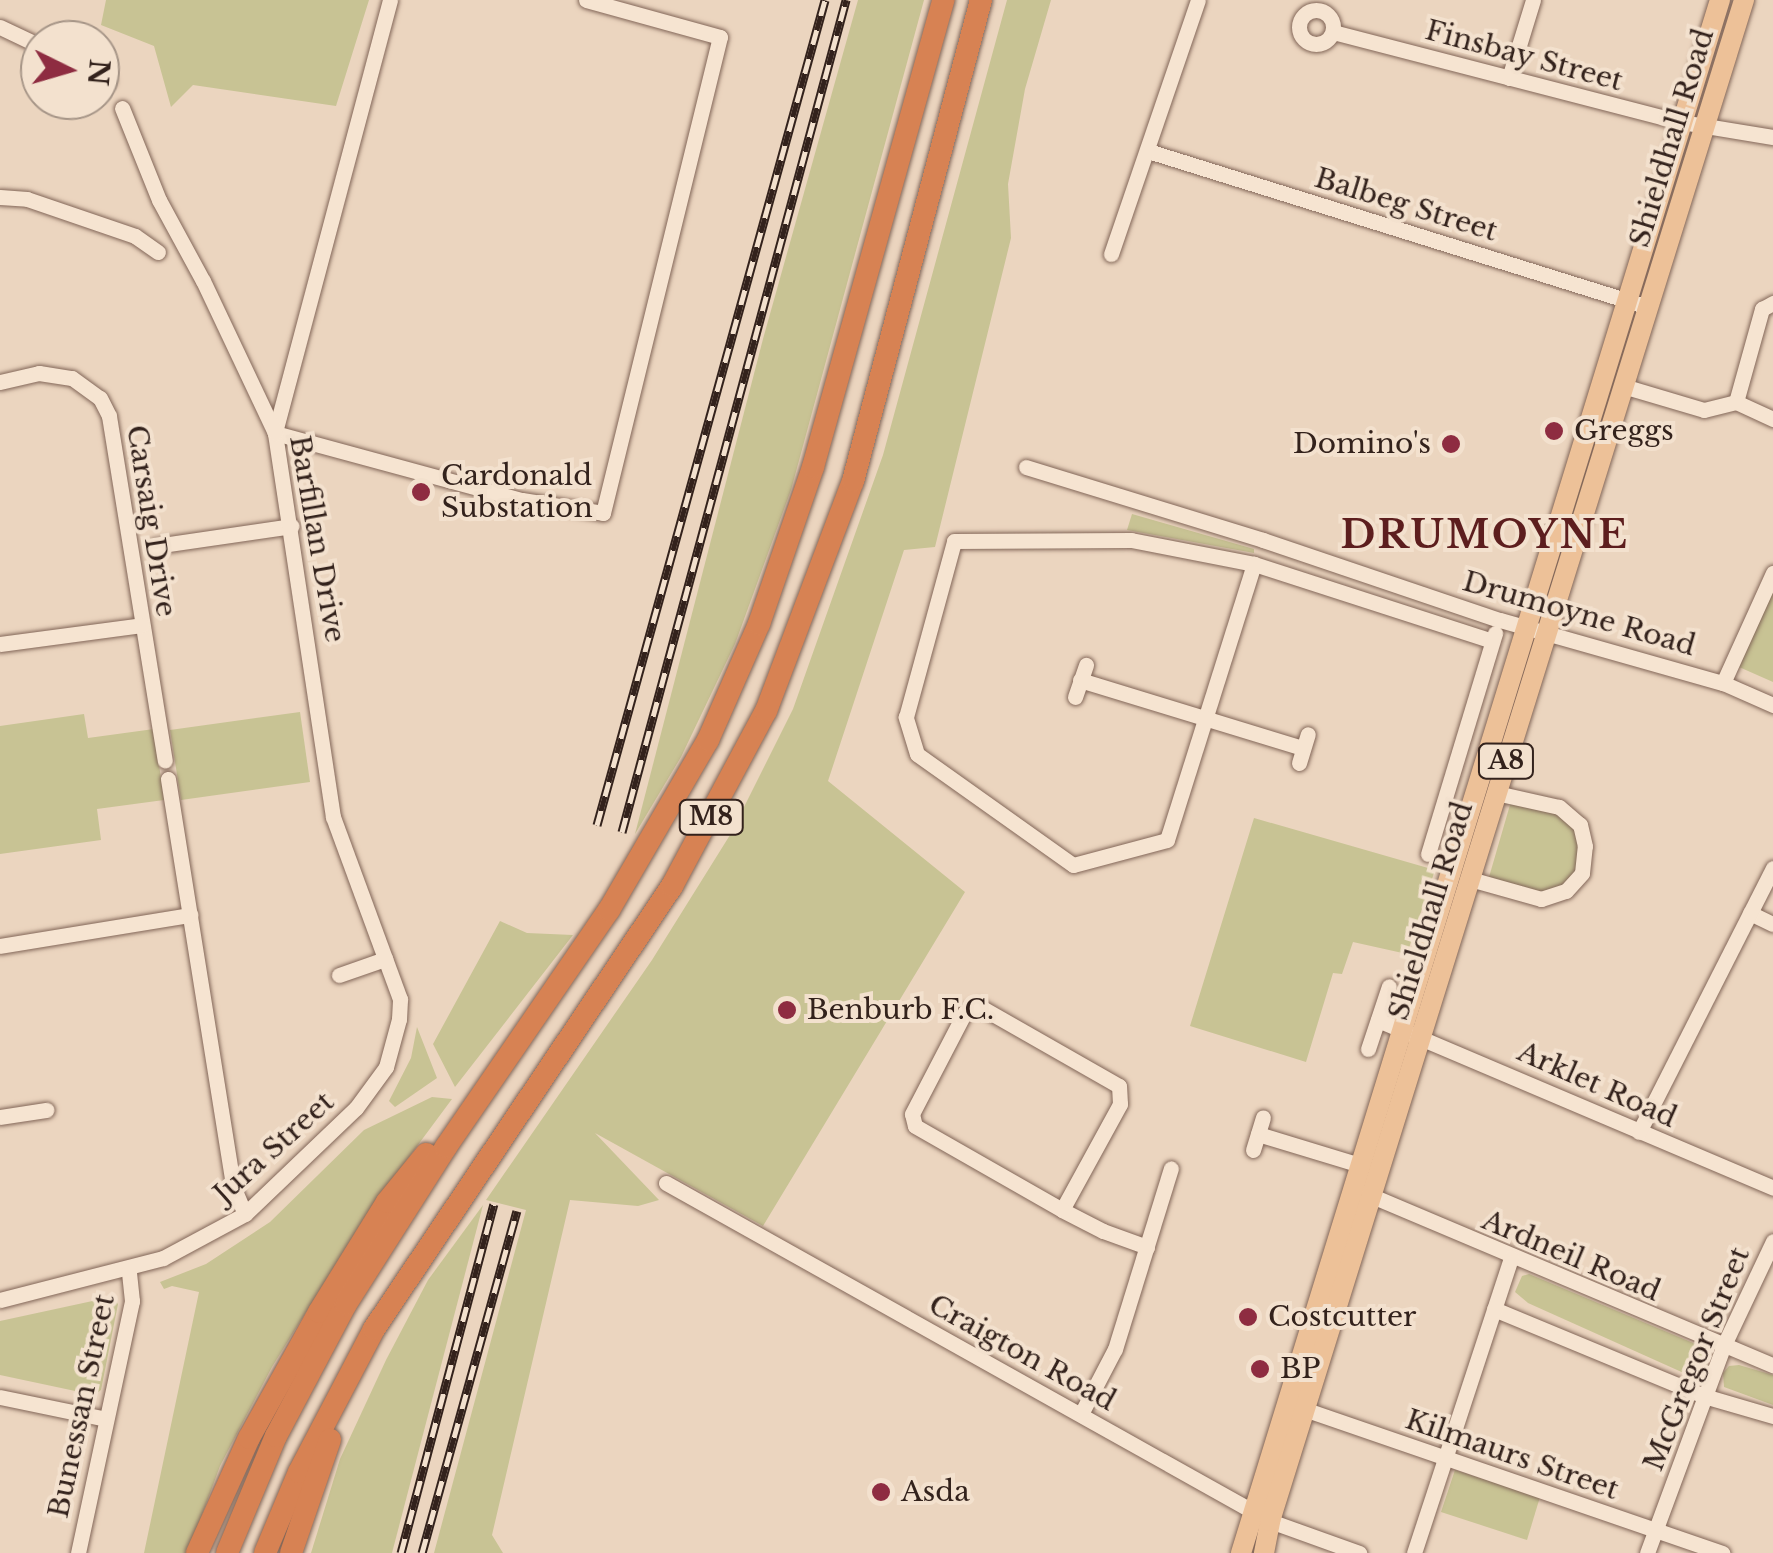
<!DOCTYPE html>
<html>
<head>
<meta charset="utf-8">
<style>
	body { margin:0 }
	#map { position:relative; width:1773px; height:1553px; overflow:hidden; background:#ebd5bf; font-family:"Libre Baskerville",serif }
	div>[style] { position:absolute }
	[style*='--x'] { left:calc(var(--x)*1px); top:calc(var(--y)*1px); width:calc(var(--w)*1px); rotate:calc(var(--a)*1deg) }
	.green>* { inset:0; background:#c8c394 }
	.roads { filter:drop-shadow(0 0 2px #826658) drop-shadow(0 0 2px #826658) }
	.minor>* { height:15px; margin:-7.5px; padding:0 7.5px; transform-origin:7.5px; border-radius:7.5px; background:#f6e4d1 }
	.minor>.ring { margin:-7.5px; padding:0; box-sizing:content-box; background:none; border:15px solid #f6e4d1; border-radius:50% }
	.major>* { height:20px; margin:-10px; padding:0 10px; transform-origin:10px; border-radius:10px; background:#edc198 }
	.highway>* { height:22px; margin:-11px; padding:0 11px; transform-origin:11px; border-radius:11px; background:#d78253 }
	.rail>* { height:9px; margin-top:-4.5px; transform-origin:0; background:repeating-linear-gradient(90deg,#f3e1ce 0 15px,#33221c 0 30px); box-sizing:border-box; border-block:2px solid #33221c }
	.dots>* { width:28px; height:28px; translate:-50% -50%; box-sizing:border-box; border:5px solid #f3e1ce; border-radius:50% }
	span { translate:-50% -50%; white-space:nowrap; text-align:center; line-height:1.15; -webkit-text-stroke:8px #f3e1ce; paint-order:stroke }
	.shield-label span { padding:2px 8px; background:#f3e1ce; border:2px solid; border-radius:8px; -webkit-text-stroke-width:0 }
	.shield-label { font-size:25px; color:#33221c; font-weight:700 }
	.street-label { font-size:28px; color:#33221c }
	.poi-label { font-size:28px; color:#33221c }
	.left { translate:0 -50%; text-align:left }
	.right { translate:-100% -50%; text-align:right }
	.district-label { font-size:38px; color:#5d1e1e; font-weight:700; letter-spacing:2.5px }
	.north { position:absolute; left:20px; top:20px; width:100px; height:100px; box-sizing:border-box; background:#f3e1ce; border:2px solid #a69587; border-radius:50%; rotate:95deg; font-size:28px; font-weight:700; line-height:40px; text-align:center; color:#33221c }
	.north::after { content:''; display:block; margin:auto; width:35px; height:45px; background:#8e2c41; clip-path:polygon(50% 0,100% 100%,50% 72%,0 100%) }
</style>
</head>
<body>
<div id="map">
	<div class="green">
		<i style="clip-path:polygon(106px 0,369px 0,336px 106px,193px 85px,171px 107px,154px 46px,101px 25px)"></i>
		<i style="clip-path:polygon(858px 0,924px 0,791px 490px,735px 644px,681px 757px,635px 834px,763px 339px)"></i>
		<i style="clip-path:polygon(1007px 0,1051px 0,1025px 89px,1008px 184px,1011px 238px,935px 547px,904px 550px,828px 781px,965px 892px,763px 1226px,595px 1133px,659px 1200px,638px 1206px,570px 1200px,492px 1535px,503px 1553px,434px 1553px,526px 1210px,486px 1200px,652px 960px,730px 835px,793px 709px,883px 455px)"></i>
		<i style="clip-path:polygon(1132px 514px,1254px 549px,1254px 553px,1127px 530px)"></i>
		<i style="clip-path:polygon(1773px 590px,1773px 682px,1739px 667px)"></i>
		<i style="clip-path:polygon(300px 712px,310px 782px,181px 800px,170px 730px)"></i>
		<i style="clip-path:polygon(84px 714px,88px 738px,154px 729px,164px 800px,97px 809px,101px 840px,0 854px,0 726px)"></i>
		<i style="clip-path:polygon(1512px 798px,1559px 807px,1580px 825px,1582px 873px,1541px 899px,1487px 884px)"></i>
		<i style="clip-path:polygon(1254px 818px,1435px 870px,1407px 954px,1353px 942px,1342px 974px,1333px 973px,1306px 1062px,1190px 1026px)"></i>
		<i style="clip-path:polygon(500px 921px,527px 933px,573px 935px,455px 1087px,433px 1044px)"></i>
		<i style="clip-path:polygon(417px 1027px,437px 1078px,395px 1107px,389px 1101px,411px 1058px)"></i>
		<i style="clip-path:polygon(432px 1097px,452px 1099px,366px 1215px,272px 1367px,220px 1466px,188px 1553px,144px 1553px,199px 1292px,172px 1286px,164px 1289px,160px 1282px,206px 1264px,270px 1222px,364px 1130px)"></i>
		<i style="clip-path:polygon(483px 1205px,392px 1553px,311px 1553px,340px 1459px,386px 1360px,428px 1280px)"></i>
		<i style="clip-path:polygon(1529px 1274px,1698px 1345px,1709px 1357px,1707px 1366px,1702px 1373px,1686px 1374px,1528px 1303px,1515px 1292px,1522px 1276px)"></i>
		<i style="clip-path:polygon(111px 1297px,118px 1304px,101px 1390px,94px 1395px,0 1375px,0 1321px)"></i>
		<i style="clip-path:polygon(1739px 1365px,1773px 1375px,1773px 1405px,1724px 1387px,1723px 1373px,1729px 1366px)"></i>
		<i style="clip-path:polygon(1455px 1470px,1540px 1497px,1527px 1540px,1441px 1512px)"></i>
	</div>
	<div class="roads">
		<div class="minor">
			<i style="--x:390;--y:0;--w:448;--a:104.9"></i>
			<i style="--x:275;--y:433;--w:256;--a:15.2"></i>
			<i style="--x:522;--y:500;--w:82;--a:9.1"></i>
			<i style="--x:603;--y:513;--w:490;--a:-76.2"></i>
			<i style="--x:720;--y:37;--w:139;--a:-164.6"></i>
			<i class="ring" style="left:1299px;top:10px;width:19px;height:19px"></i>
			<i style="--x:0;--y:27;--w:44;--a:25.4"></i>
			<i style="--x:1333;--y:32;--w:360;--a:14.5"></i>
			<i style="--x:1682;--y:122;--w:92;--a:9.4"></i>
			<i style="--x:100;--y:76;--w:9;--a:27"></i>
			<i style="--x:1509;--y:78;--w:82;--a:-72.9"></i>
			<i style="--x:1148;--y:151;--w:524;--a:17.33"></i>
			<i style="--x:0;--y:197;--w:27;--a:4"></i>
			<i style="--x:27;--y:199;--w:114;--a:18.9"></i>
			<i style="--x:135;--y:236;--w:28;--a:35"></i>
			<i style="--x:1111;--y:254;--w:268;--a:-71.1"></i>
			<i style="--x:0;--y:382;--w:40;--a:-13"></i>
			<i style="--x:39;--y:373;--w:33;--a:9"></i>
			<i style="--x:72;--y:378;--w:34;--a:36"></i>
			<i style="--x:100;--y:398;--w:20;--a:63"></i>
			<i style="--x:109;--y:416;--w:349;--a:80.8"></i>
			<i style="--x:1623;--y:386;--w:84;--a:16.5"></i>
			<i style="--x:1704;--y:410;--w:33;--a:-14"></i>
			<i style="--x:1736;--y:402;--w:41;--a:24.7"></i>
			<i style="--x:1736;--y:402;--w:97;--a:-74.4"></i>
			<i style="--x:1762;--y:309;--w:13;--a:-29"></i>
			<i style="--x:1026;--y:467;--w:248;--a:17.1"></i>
			<i style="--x:1263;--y:540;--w:250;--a:18.7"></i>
			<i style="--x:1500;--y:620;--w:232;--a:15.8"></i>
			<i style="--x:1723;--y:683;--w:55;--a:23.7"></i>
			<i style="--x:155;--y:546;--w:138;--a:-8.3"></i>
			<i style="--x:1254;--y:564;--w:289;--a:107.5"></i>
			<i style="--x:1167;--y:840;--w:97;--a:165.1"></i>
			<i style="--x:1073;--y:865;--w:191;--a:-144.6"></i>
			<i style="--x:917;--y:754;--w:39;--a:-107"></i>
			<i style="--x:906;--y:717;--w:182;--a:-74.7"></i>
			<i style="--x:954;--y:541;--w:177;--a:-0.3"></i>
			<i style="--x:1131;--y:540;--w:125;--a:11"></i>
			<i style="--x:1254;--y:564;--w:250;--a:17.9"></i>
			<i style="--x:0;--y:644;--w:143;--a:-7.6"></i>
			<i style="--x:1080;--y:680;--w:233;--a:17"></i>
			<i style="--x:1723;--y:683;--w:121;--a:-65.6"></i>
			<i style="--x:1075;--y:697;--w:34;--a:-71"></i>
			<i style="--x:1299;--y:763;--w:30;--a:-73"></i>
			<i style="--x:168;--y:779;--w:412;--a:80.9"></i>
			<i style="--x:233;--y:1186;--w:30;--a:67"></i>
			<i style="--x:1428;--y:854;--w:231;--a:-73.1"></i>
			<i style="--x:1470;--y:879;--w:74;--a:15.7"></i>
			<i style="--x:1541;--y:899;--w:26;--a:-18"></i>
			<i style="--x:1566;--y:891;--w:24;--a:-48"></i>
			<i style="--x:1582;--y:873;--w:27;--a:-84"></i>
			<i style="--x:1585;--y:846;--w:22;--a:-103"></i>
			<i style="--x:1580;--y:825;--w:28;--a:-139"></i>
			<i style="--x:1559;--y:807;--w:65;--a:-167.5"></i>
			<i style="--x:1750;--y:913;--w:25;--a:26"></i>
			<i style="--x:0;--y:946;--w:193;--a:-9.3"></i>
			<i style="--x:339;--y:975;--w:49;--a:-19.2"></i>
			<i style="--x:1378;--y:1020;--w:429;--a:23"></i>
			<i style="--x:1368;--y:1049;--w:66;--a:-71.6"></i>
			<i style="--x:0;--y:1117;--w:47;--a:-8.7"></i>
			<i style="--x:1639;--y:1132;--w:296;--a:-63.1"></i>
			<i style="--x:1258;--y:1134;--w:107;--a:16.9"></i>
			<i style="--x:1253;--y:1150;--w:34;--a:-73"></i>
			<i style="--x:666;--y:1183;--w:692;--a:29.23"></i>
			<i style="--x:1270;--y:1521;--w:95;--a:19.8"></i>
			<i style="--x:1365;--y:1193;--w:443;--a:22.9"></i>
			<i style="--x:1062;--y:1210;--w:121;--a:-61.3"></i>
			<i style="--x:1120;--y:1104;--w:18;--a:-93"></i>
			<i style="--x:1119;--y:1086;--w:161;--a:-150.3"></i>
			<i style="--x:979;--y:1006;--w:15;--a:157"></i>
			<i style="--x:965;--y:1012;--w:115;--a:117.5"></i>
			<i style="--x:912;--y:1114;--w:12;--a:76"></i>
			<i style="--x:915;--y:1126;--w:169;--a:29.7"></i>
			<i style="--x:1062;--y:1210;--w:46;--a:27.1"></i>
			<i style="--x:1103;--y:1231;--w:47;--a:20"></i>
			<i style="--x:0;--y:1300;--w:168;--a:-14.4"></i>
			<i style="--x:163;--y:1258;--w:93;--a:-28.2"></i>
			<i style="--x:245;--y:1214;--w:153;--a:-43.7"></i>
			<i style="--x:356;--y:1108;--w:51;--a:-53.8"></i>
			<i style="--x:386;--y:1067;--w:50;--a:-74.8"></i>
			<i style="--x:399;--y:1019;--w:20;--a:-87"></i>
			<i style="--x:400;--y:999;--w:194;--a:-110.2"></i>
			<i style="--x:333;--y:817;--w:388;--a:-98.6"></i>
			<i style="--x:275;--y:433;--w:168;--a:-115.3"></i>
			<i style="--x:203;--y:281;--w:92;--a:-118.5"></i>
			<i style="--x:159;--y:200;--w:99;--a:-111.9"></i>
			<i style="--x:1494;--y:1309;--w:227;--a:22.5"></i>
			<i style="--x:1704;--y:1396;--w:72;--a:16.2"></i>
			<i style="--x:0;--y:1397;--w:108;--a:11.7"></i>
			<i style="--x:1298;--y:1407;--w:449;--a:19"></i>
			<i style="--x:1081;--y:1414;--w:73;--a:-62.4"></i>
			<i style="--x:1115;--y:1349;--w:189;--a:-72.8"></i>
			<i style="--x:78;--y:1553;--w:258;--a:-77.9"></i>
			<i style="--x:132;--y:1301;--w:31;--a:-96"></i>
			<i style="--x:1414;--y:1553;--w:311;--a:-71.8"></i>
			<i style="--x:1647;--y:1553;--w:220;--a:-69.7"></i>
			<i style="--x:1723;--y:1347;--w:117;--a:-64.7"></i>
		</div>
		<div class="major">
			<i style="--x:1241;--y:1553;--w:1625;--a:-72.86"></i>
			<i style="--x:1264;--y:1553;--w:33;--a:-79"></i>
			<i style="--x:1270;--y:1521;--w:1593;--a:-72.69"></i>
		</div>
		<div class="highway">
			<i style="--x:197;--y:1553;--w:126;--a:-65.7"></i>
			<i style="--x:249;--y:1438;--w:144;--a:-60.9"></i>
			<i style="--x:319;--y:1312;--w:129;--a:-58.3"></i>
			<i style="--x:387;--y:1202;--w:62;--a:-50.9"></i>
			<i style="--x:227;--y:1553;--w:127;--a:-67.3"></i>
			<i style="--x:276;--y:1436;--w:149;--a:-62.1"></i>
			<i style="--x:346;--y:1304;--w:186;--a:-57.5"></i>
			<i style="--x:446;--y:1147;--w:288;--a:-55.5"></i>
			<i style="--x:609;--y:910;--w:197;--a:-59.8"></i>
			<i style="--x:708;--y:740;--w:127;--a:-66.3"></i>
			<i style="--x:759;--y:624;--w:166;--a:-71"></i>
			<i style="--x:813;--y:467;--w:485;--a:-74.4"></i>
			<i style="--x:265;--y:1553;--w:88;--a:-67.2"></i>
			<i style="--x:299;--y:1472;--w:161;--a:-62.3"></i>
			<i style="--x:374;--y:1329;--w:534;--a:-56.07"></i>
			<i style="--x:672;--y:886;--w:199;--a:-61.8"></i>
			<i style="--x:766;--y:711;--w:246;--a:-69.3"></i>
			<i style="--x:853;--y:481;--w:498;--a:-75.1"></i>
			<i style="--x:291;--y:1553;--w:120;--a:-71"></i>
		</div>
	</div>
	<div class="rail">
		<i style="--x:597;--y:825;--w:856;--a:-74.55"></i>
		<i style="--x:622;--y:832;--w:862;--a:-74.93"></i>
		<i style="--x:401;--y:1553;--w:361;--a:-75.1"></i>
		<i style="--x:422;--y:1553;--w:355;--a:-74.5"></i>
	</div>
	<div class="dots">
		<i style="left:1554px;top:431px;background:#8e2c41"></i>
		<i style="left:1451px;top:444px;background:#8e2c41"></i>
		<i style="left:421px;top:492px;background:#8e2c41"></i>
		<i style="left:787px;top:1010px;background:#8e2c41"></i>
		<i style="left:1248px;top:1317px;background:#8e2c41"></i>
		<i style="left:1260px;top:1369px;background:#8e2c41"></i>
		<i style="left:881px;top:1492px;background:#8e2c41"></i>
	</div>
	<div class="shield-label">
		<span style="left:1506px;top:761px">A8</span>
		<span style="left:711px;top:817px">M8</span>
	</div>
	<div class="street-label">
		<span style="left:1524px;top:56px;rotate:15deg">Finsbay Street</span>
		<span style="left:1672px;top:138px;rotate:-73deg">Shieldhall Road</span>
		<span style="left:1406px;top:205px;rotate:17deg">Balbeg Street</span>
		<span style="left:151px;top:521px;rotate:81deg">Carsaig Drive</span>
		<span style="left:317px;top:539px;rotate:80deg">Barfillan Drive</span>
		<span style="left:1579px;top:614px;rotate:16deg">Drumoyne Road</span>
		<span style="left:1431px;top:911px;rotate:-73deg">Shieldhall Road</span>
		<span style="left:1597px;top:1085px;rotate:24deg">Arklet Road</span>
		<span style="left:274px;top:1148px;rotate:-42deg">Jura Street</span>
		<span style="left:1571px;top:1256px;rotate:23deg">Ardneil Road</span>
		<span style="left:1022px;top:1353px;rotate:29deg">Craigton Road</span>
		<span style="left:1697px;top:1359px;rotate:-68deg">McGregor Street</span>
		<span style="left:82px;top:1406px;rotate:-78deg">Bunessan Street</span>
		<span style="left:1512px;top:1455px;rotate:19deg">Kilmaurs Street</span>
	</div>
	<div class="poi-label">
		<span class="left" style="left:1574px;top:431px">Greggs</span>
		<span class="right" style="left:1431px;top:444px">Domino's</span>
		<span class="left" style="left:441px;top:492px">Cardonald<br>Substation</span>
		<span class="left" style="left:807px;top:1010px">Benburb F.C.</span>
		<span class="left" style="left:1268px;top:1317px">Costcutter</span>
		<span class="left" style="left:1280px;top:1369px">BP</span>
		<span class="left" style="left:901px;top:1492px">Asda</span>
	</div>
	<div class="district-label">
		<span style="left:1485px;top:535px">DRUMOYNE</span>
	</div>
	<div class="north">N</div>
</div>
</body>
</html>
